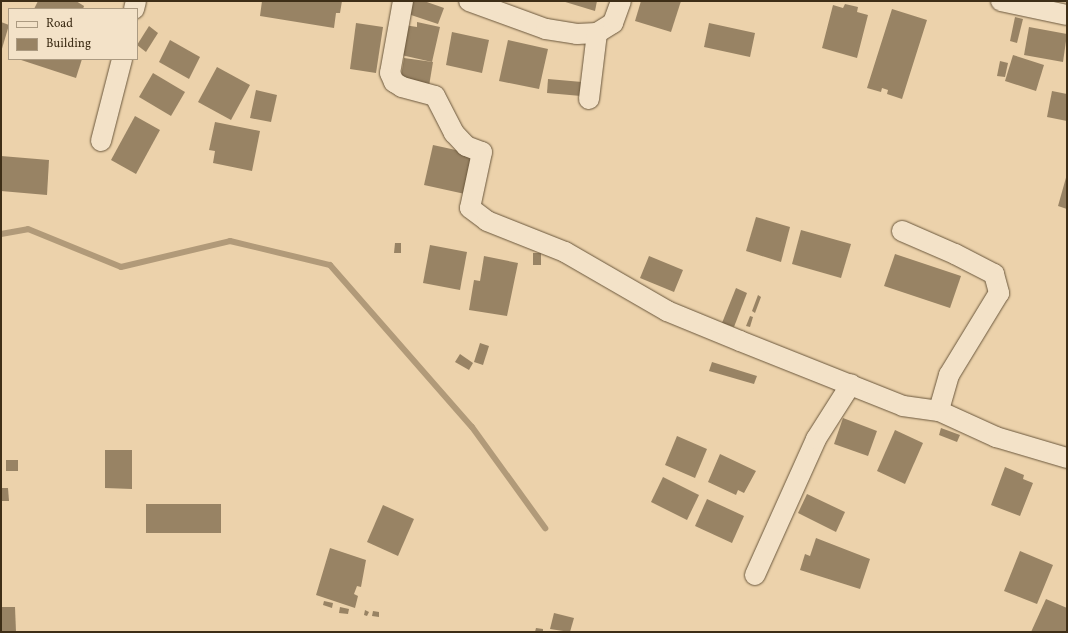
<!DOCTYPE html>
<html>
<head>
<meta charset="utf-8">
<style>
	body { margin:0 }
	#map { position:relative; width:1068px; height:633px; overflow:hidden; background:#ecd2ab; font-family:Vollkorn,serif }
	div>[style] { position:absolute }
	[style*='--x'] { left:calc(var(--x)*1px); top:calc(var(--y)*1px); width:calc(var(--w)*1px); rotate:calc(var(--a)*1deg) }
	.stream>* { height:6px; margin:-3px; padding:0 3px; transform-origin:3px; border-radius:3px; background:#b19a79 }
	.building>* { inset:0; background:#988364 }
	.roads { filter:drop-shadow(0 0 1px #6a573c) drop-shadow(0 0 1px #6a573c) }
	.minor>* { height:20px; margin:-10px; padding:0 10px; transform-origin:10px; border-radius:10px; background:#f3e2c8 }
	span { translate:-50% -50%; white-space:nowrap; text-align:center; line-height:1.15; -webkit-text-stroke:3px #f3e2c8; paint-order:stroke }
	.frame { position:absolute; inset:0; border:2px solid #3e2e17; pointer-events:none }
	.legend { position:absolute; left:8px; top:8px; width:130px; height:52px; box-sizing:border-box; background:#f3e2c8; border:1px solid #ab9a81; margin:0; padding:5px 7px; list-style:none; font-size:12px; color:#3e2e17 }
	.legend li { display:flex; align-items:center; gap:8px; height:20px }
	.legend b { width:20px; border:1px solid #ab9a81 }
</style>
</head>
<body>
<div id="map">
	<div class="stream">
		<i style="--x:1;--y:234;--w:27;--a:-10"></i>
		<i style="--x:28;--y:229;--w:100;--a:22.2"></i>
		<i style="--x:121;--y:267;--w:112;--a:-13.4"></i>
		<i style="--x:230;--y:241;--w:103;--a:13.5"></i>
		<i style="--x:330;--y:265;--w:215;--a:48.8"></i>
		<i style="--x:472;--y:427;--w:125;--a:54.1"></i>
	</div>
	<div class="building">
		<i style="clip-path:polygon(38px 1px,76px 1px,84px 6px,83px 9px,34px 9px)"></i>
		<i style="clip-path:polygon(262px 1px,342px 1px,340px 13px,336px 13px,334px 28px,260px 16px)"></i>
		<i style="clip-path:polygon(409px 1px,424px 1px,444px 8px,438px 24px,405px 13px)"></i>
		<i style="clip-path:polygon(562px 1px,597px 1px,595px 11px)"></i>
		<i style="clip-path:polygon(641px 1px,681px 1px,671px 32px,635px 21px)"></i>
		<i style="clip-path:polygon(845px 4px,858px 7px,857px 12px,868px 15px,857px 58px,822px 48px,833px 5px,843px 8px)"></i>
		<i style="clip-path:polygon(892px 9px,927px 20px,902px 99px,887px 94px,888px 90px,882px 88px,881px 92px,867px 88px)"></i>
		<i style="clip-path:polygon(1015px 17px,1023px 19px,1017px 43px,1010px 41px)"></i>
		<i style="clip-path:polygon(1px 22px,9px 25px,1px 52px)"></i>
		<i style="clip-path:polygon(417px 22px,440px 27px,432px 62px,397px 54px,404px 25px,417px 27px)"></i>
		<i style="clip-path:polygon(356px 23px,383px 27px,376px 73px,350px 69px)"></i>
		<i style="clip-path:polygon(709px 23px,755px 33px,750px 57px,704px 47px)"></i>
		<i style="clip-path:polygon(149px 26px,158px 33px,146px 52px,137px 45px)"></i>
		<i style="clip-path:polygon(1029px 27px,1067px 34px,1063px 62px,1024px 55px)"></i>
		<i style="clip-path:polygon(452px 32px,489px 40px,482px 73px,446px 65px)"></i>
		<i style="clip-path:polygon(170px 40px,200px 57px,189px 79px,159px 62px)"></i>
		<i style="clip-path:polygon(508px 40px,548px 49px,539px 89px,499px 81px)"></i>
		<i style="clip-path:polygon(1013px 55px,1044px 65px,1036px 91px,1005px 81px)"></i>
		<i style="clip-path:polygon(404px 58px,433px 62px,429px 86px,400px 82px)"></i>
		<i style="clip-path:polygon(18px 59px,82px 59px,76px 78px)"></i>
		<i style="clip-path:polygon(1000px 61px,1008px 63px,1005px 77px,997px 76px)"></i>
		<i style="clip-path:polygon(217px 67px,250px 85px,231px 120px,198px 102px)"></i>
		<i style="clip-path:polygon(153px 73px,185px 92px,171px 116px,139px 97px)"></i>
		<i style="clip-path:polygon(548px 79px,582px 82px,581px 96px,547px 93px)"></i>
		<i style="clip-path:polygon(256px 90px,277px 95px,271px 122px,250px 118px)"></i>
		<i style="clip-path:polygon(1052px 91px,1067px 94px,1067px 121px,1047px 117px)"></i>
		<i style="clip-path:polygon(135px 116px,160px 130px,136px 174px,111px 160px)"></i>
		<i style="clip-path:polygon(215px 122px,260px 131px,252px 171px,213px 163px,215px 151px,209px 150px)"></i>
		<i style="clip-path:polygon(433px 145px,474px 154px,465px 194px,424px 185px)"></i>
		<i style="clip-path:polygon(1px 156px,49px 160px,47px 195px,1px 191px)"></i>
		<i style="clip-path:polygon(1067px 174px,1067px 209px,1058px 206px)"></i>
		<i style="clip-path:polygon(756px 217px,790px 227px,781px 262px,746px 251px)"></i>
		<i style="clip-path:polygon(801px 230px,851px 244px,841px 278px,792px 264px)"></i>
		<i style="clip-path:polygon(395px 243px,401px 243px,401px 253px,394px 253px)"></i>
		<i style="clip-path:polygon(430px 245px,467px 252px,460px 290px,423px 283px)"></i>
		<i style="clip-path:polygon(533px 253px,541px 253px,541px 265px,533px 265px)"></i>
		<i style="clip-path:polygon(895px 254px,961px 276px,950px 308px,884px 286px)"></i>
		<i style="clip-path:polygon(484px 256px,518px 263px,507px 316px,469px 310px,474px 280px,480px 281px)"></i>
		<i style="clip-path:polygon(649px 256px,683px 270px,674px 292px,640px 278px)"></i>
		<i style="clip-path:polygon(736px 288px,747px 293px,734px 327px,722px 323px)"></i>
		<i style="clip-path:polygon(758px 295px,761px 297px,755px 313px,752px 311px)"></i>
		<i style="clip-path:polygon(750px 316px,753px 317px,750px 327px,746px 326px)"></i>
		<i style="clip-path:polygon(480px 343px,489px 346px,483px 365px,474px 362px)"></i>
		<i style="clip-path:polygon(460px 354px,473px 363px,469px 370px,455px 362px)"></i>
		<i style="clip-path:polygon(712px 362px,757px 376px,754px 384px,709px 371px)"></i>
		<i style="clip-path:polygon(843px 418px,877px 431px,868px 456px,834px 444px)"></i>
		<i style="clip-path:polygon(941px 428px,960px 435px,957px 442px,939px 435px)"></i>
		<i style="clip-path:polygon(895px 430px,923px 443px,905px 484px,877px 471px)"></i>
		<i style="clip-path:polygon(677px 436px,707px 449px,695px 478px,665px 465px)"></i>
		<i style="clip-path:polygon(105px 450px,132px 450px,132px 489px,105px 488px)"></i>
		<i style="clip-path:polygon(720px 454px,756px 471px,744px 493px,738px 490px,736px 495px,708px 482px)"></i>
		<i style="clip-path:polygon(6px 460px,18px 460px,18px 471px,6px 471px)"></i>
		<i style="clip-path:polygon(1005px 467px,1024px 475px,1023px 479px,1033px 483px,1020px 516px,991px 505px)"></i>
		<i style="clip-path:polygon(663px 477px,699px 495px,687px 520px,651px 502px)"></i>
		<i style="clip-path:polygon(1px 488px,8px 488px,9px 501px,1px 501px)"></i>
		<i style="clip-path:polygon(807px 494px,845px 512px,836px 532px,798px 513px)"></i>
		<i style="clip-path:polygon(707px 499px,744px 516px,732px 543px,695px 526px)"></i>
		<i style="clip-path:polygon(146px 504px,221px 504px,221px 533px,146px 533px)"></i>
		<i style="clip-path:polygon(383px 505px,414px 519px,398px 556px,367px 542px)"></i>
		<i style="clip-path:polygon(816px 538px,870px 559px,860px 589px,800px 570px,805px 554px,810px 556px)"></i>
		<i style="clip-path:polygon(330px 548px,366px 560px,361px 587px,357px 586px,354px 594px,358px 596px,355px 608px,316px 595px)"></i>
		<i style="clip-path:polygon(1020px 551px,1053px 565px,1037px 604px,1004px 591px)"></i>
		<i style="clip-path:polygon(1046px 599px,1067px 608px,1067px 632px,1031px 632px)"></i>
		<i style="clip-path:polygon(324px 601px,333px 603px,332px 608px,323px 605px)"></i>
		<i style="clip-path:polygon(1px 607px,15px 607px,16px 632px,1px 632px)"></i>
		<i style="clip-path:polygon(340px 607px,349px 609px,348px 614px,339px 613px)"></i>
		<i style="clip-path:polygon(365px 610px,369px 612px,367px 616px,364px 615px)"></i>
		<i style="clip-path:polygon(373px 611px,379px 612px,379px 617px,372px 616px)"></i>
		<i style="clip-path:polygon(554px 613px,574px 618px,570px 632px,550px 629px)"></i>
		<i style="clip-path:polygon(536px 628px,543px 629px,543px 632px,535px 632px)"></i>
	</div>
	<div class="roads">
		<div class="minor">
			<i style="--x:403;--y:1;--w:73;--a:100.2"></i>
			<i style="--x:390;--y:73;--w:10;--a:66"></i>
			<i style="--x:394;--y:82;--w:9;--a:32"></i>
			<i style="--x:402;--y:87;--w:34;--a:15"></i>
			<i style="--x:435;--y:96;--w:42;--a:62.8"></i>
			<i style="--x:454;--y:133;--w:18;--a:47"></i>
			<i style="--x:466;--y:146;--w:17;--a:21"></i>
			<i style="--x:482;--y:152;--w:57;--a:102.1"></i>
			<i style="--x:470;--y:208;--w:21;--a:37"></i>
			<i style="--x:487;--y:221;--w:84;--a:21.7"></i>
			<i style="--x:565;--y:252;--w:118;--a:30"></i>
			<i style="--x:667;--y:311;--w:79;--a:22.3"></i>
			<i style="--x:740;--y:341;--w:175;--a:21.7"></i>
			<i style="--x:903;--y:406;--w:36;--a:8"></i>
			<i style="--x:939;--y:411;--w:63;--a:24.5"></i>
			<i style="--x:996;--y:437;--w:74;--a:16.5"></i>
			<i style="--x:469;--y:1;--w:82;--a:20"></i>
			<i style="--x:546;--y:29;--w:31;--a:9"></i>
			<i style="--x:577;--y:34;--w:20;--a:-3"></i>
			<i style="--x:597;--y:33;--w:19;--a:-32"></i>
			<i style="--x:613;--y:23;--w:23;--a:-70"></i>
			<i style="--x:1001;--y:1;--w:67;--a:12"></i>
			<i style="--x:134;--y:9;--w:8;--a:-76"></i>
			<i style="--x:589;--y:99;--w:66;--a:-83.1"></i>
			<i style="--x:101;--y:141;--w:85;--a:-75.6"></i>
			<i style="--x:902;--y:231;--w:58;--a:23.5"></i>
			<i style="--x:955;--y:254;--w:44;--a:27.1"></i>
			<i style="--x:994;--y:274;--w:20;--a:75"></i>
			<i style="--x:999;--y:293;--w:96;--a:121.4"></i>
			<i style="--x:949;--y:375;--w:37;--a:106"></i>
			<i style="--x:755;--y:575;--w:149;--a:-65.8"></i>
			<i style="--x:816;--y:439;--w:65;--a:-57.5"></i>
		</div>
	</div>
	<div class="frame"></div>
	<ul class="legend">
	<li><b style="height:5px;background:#f3e2c8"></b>Road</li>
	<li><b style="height:11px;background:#988364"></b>Building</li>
	</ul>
</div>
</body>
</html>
